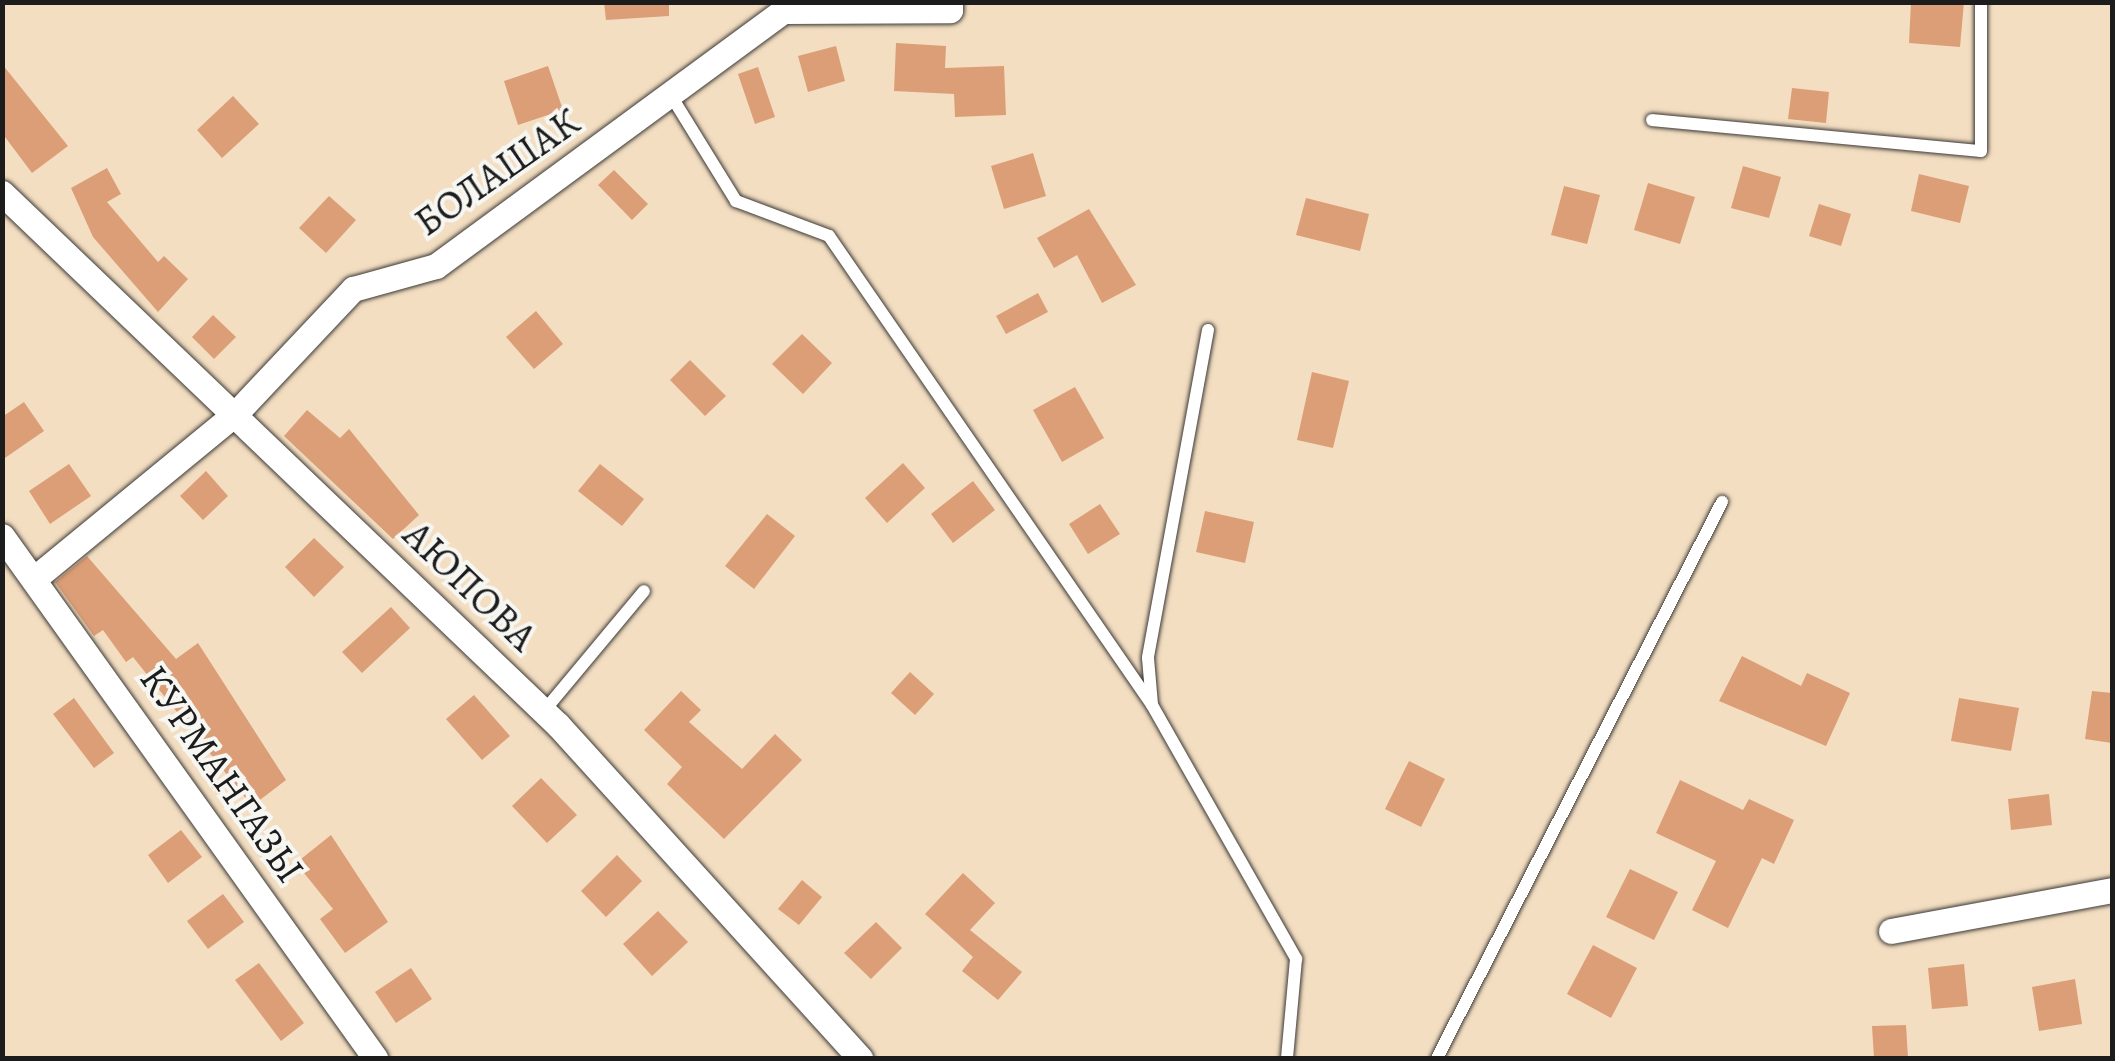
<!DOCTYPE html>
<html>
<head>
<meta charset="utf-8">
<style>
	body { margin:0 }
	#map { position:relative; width:2115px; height:1061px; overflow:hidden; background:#f3dec2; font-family:Alegreya,serif }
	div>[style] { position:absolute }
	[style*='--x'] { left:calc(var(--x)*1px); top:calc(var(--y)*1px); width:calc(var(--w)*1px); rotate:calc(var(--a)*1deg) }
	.building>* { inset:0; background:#dc9e76 }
	.roads { filter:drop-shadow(0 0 2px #3c3935) drop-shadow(0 0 2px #3c3935) }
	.lane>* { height:12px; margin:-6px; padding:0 6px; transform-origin:6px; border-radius:6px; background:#fff }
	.street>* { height:25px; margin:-12.5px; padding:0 12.5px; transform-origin:12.5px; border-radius:12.5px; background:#fff }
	span { translate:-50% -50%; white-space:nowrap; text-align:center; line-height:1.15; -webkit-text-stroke:8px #f6f6f2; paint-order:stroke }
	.street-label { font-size:40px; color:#1c1c1c }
	.frame { position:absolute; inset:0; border:5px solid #1c1c1c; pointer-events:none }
</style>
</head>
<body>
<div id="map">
	<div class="building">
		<i style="clip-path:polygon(604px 2px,669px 2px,669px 16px,606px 20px)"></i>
		<i style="clip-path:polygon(1911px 2px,1964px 2px,1960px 47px,1909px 43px)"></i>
		<i style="clip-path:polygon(896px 43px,946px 46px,945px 68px,1004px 66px,1006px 115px,955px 117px,954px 94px,894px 91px)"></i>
		<i style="clip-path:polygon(836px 46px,845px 81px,808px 92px,798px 56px)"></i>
		<i style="clip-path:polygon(2px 64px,68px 146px,32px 173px,2px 133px)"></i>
		<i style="clip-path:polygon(548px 66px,563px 110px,518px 125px,504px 81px)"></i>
		<i style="clip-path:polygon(758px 67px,775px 117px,755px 124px,738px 74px)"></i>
		<i style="clip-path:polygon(1792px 88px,1829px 92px,1826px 123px,1788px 119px)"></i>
		<i style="clip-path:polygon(233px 96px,259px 124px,222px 158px,197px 130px)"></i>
		<i style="clip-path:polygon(1033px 153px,1046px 196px,1004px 209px,991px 166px)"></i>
		<i style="clip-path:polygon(1743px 166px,1781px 177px,1769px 218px,1731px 208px)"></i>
		<i style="clip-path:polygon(107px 168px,121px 194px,107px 202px,158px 262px,164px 256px,188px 279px,158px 312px,93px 237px,71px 188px)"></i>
		<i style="clip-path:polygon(614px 170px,648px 204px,632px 220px,598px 185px)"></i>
		<i style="clip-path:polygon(1919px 174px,1969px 186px,1960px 223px,1911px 211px)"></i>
		<i style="clip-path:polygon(1648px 183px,1695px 197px,1680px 244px,1634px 230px)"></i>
		<i style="clip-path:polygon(1564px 186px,1600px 195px,1587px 244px,1551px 235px)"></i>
		<i style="clip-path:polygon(329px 196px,356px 220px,326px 253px,299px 228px)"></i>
		<i style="clip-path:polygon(1306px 198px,1369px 214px,1360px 251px,1296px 235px)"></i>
		<i style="clip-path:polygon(1819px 204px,1851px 214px,1841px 246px,1809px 236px)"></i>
		<i style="clip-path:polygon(1089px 209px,1136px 285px,1102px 303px,1077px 255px,1054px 268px,1037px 238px)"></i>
		<i style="clip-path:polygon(1038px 293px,1048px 312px,1006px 334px,996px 316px)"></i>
		<i style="clip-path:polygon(536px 311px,563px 344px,534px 369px,506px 337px)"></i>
		<i style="clip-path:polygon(213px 315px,236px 337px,214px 359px,192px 337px)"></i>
		<i style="clip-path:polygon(802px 334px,832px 363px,803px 394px,772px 364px)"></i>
		<i style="clip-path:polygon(690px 360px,726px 396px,705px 416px,670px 380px)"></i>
		<i style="clip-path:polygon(1312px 372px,1349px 381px,1333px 448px,1297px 440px)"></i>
		<i style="clip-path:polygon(1075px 387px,1104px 438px,1062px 462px,1033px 410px)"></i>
		<i style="clip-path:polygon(24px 402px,44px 431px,2px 460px,2px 417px)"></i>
		<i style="clip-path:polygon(307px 410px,340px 438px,349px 429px,419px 515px,393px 539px,284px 436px)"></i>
		<i style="clip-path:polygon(903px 463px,925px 488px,887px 523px,865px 498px)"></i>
		<i style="clip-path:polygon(69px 464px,91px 496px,50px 524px,29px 491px)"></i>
		<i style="clip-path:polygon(600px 464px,644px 499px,622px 526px,578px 491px)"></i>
		<i style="clip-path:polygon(206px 471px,228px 496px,203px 520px,180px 496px)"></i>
		<i style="clip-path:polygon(973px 481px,995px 510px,953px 543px,931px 514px)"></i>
		<i style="clip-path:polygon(1100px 504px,1120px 534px,1088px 554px,1069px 524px)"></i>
		<i style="clip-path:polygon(1205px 511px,1254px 522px,1245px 563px,1196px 552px)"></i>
		<i style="clip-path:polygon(767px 514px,795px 536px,754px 589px,725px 566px)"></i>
		<i style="clip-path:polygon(314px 538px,344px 567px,314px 597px,285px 567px)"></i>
		<i style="clip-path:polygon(87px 556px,176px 659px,198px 643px,286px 780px,252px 806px,133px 657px,126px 662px,103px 630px,94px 636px,55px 582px)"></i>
		<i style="clip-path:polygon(391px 607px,410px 628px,362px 673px,342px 652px)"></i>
		<i style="clip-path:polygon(1742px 656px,1801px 686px,1807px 673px,1850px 693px,1826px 746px,1719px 701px)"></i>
		<i style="clip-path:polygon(910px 672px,934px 694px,915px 715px,891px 693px)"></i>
		<i style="clip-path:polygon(681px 691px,701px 710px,689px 722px,742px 769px,775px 734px,802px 760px,724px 839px,667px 784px,682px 767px,644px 730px)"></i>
		<i style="clip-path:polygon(2092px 691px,2112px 693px,2112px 743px,2085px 739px)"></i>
		<i style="clip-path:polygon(474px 695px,510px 736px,482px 760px,446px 719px)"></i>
		<i style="clip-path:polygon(74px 698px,114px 753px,94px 768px,53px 714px)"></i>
		<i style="clip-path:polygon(1959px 698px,2019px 708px,2011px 751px,1951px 741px)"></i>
		<i style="clip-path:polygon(1409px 761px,1445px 779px,1421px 827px,1385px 809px)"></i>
		<i style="clip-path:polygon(541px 778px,577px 815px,547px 843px,512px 806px)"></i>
		<i style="clip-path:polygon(1680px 780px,1743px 810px,1749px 799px,1794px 820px,1774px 864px,1762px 858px,1728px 928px,1692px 910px,1716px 861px,1656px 833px)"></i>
		<i style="clip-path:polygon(2049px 794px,2052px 825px,2011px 830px,2008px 799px)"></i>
		<i style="clip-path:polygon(181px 830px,202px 857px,168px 883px,148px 855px)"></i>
		<i style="clip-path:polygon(331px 835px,388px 922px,345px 953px,320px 919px,333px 909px,296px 863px)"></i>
		<i style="clip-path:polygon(617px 855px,642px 881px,606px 917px,581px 891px)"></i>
		<i style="clip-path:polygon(1630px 869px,1678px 892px,1654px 940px,1606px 917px)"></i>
		<i style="clip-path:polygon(963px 873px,995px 903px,970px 930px,1022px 972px,998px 1000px,962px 971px,973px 957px,925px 914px)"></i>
		<i style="clip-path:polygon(802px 880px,822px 897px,799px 925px,778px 909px)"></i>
		<i style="clip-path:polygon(223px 894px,244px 922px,208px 949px,187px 921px)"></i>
		<i style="clip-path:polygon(658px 911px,688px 942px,652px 976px,623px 944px)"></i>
		<i style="clip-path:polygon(876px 922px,902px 948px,871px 979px,844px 953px)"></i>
		<i style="clip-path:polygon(1593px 945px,1637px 968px,1611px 1018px,1567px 994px)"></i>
		<i style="clip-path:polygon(259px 963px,304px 1023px,281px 1041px,235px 980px)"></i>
		<i style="clip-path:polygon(1964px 964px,1968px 1006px,1932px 1009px,1928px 968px)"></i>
		<i style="clip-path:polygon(411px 968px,432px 999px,396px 1023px,375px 992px)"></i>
		<i style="clip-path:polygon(2075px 979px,2082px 1024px,2039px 1031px,2032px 987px)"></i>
		<i style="clip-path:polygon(1906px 1025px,1908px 1058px,1874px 1058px,1872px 1026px)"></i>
	</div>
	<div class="roads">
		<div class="lane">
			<i style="--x:670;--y:94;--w:126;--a:58.3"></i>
			<i style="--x:736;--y:201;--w:99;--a:20.6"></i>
			<i style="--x:829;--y:236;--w:569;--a:55.44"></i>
			<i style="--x:1652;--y:120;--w:330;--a:5.4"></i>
			<i style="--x:1981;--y:151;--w:149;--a:-90"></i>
			<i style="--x:1208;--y:330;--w:333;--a:100.4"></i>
			<i style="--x:1148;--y:658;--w:47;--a:85.1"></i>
			<i style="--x:1152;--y:705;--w:292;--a:60.4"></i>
			<i style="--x:1296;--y:959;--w:99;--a:95.2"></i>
			<i style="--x:544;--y:711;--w:156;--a:-50.2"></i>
			<i style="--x:1437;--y:1058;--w:625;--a:-62.86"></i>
		</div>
		<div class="street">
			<i style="--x:2;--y:193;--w:770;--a:43.74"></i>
			<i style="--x:558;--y:725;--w:450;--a:47.8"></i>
			<i style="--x:2;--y:536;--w:642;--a:54.45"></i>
			<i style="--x:35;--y:578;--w:263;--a:-39.4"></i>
			<i style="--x:238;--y:411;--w:168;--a:-46.7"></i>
			<i style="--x:353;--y:289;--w:86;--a:-15.5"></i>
			<i style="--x:436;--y:266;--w:431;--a:-36.3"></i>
			<i style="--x:783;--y:11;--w:167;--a:-0.3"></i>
			<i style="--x:950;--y:10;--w:8;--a:-90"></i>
			<i style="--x:1891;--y:931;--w:225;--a:-10.5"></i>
		</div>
	</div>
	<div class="street-label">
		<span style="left:497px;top:172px;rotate:-35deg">БОЛАШАК</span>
		<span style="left:470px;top:586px;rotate:44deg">АЮПОВА</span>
		<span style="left:222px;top:774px;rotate:55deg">КУРМАНГАЗЫ</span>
	</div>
	<div class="frame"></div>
</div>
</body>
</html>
